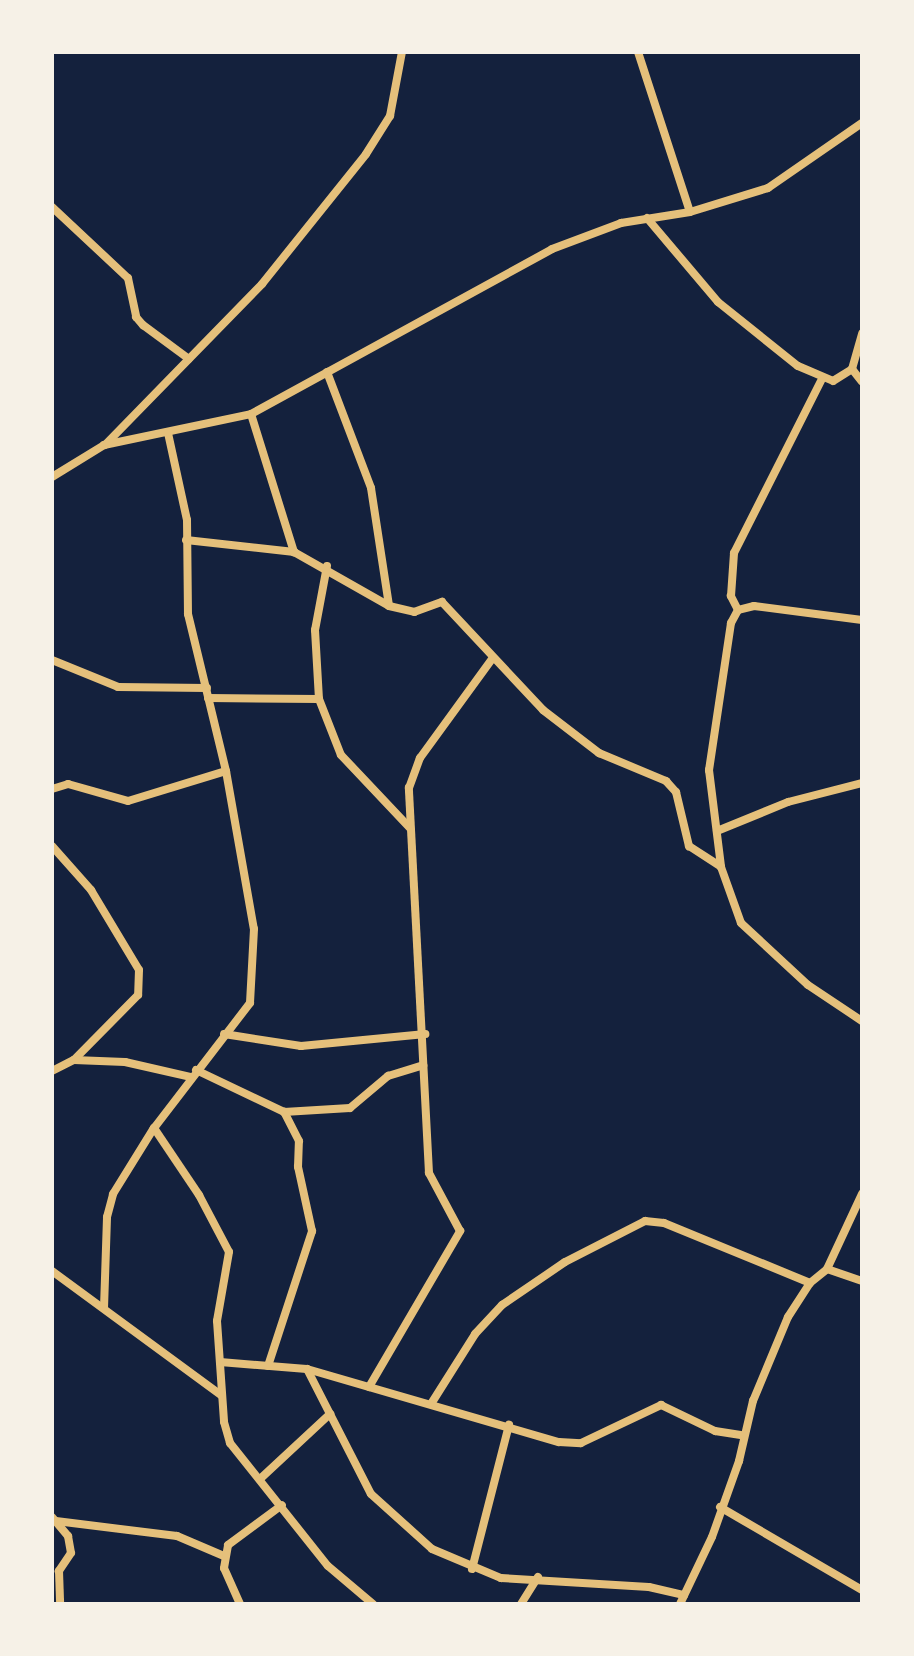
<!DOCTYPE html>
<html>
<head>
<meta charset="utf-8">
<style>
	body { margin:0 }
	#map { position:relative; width:914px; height:1656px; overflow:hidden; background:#14213d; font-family:Quicksand,sans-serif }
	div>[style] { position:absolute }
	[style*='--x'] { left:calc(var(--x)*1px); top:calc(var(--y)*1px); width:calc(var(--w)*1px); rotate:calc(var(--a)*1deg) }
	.minor>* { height:8px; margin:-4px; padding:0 4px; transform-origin:4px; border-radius:4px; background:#e5c07b }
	span { translate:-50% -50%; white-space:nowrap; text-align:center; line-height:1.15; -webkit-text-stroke:6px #f6f1e7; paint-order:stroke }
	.frame { position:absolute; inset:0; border:54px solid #f6f1e7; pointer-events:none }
</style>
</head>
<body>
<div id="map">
	<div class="minor">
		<i style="--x:638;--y:52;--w:168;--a:72"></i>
		<i style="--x:52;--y:207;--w:104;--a:43.1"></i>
		<i style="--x:128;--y:278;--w:40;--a:78"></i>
		<i style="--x:136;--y:317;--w:11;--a:49"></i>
		<i style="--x:143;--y:325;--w:57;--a:36.5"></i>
		<i style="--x:647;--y:218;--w:110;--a:49.8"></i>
		<i style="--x:718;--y:302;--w:102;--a:38.7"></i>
		<i style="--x:798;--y:366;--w:38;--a:23"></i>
		<i style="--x:833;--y:381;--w:22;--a:-32"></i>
		<i style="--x:852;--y:369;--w:16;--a:52"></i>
		<i style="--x:852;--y:369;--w:37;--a:-74"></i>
		<i style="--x:327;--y:372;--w:124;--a:69.2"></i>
		<i style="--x:371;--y:488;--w:119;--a:81.3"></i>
		<i style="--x:251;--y:414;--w:145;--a:72.7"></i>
		<i style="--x:168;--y:433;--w:89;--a:77.7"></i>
		<i style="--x:187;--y:520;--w:94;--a:89.4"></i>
		<i style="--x:188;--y:614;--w:162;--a:76.4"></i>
		<i style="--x:226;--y:771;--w:160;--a:80"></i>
		<i style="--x:254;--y:929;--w:74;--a:93.1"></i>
		<i style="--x:250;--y:1003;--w:158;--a:127.5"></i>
		<i style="--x:154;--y:1128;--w:81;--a:56.1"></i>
		<i style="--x:199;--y:1195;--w:64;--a:62.2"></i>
		<i style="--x:229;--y:1252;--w:70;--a:99.9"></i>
		<i style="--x:217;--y:1321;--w:101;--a:86"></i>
		<i style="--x:224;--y:1422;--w:22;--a:74"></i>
		<i style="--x:230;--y:1443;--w:157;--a:51.5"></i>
		<i style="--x:328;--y:1566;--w:59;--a:40.2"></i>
		<i style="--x:105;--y:445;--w:225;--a:-45.7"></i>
		<i style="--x:262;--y:284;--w:166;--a:-51.3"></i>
		<i style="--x:366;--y:154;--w:45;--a:-57.7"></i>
		<i style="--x:390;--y:116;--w:65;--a:-79.4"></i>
		<i style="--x:52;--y:477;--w:61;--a:-31.6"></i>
		<i style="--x:104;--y:445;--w:150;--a:-11.9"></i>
		<i style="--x:251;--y:414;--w:343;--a:-28.7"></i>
		<i style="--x:552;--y:249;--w:74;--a:-20.6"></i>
		<i style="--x:621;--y:223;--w:70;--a:-9.1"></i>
		<i style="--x:690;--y:212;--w:82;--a:-17.1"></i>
		<i style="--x:768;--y:188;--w:114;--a:-34.7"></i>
		<i style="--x:186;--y:540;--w:109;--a:6.3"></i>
		<i style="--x:294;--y:552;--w:109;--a:29.6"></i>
		<i style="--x:389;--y:606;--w:26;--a:13"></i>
		<i style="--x:414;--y:612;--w:30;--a:-20"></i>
		<i style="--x:442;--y:602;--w:148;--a:46.9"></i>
		<i style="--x:543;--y:710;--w:71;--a:37.5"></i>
		<i style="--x:599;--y:753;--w:73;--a:22.7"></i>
		<i style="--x:666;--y:781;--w:15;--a:48"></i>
		<i style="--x:676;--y:792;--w:56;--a:76.5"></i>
		<i style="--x:689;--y:846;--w:38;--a:33"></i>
		<i style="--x:327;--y:566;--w:65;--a:100.6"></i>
		<i style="--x:315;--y:630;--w:69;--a:86.7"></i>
		<i style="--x:319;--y:699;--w:60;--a:68.6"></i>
		<i style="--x:341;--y:755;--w:100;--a:46.6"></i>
		<i style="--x:738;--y:610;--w:16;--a:-117"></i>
		<i style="--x:731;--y:596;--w:43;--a:-86"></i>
		<i style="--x:734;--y:553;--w:195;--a:-63.2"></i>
		<i style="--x:862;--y:620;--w:109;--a:-172.6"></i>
		<i style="--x:754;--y:606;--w:16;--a:166"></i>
		<i style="--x:738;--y:610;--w:15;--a:118"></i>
		<i style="--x:731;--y:623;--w:149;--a:98.5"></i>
		<i style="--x:709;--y:770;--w:98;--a:82.9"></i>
		<i style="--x:721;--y:867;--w:59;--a:70.3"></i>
		<i style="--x:741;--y:923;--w:91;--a:42.8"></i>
		<i style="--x:808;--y:985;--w:65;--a:33.7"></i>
		<i style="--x:52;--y:660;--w:71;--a:22.2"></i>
		<i style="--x:118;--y:687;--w:89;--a:0.6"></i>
		<i style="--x:208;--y:698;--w:111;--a:0.5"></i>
		<i style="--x:52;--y:789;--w:17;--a:-17"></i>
		<i style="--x:68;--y:784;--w:62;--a:15.8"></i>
		<i style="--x:128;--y:801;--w:102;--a:-17"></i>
		<i style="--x:717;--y:831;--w:77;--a:-22.2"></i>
		<i style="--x:788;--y:802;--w:76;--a:-14.4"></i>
		<i style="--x:52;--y:846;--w:59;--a:48.4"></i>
		<i style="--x:91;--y:890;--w:93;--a:59"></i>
		<i style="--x:139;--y:970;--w:25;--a:92"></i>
		<i style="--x:138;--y:995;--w:91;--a:134.6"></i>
		<i style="--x:224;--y:1034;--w:78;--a:8.9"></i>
		<i style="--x:301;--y:1046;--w:125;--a:-5.5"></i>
		<i style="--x:196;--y:1070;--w:98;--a:25.5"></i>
		<i style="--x:284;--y:1112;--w:66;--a:-3.5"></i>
		<i style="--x:350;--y:1108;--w:50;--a:-40.1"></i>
		<i style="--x:388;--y:1076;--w:37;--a:-17"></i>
		<i style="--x:52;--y:1071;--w:25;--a:-27"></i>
		<i style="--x:74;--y:1060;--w:51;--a:2.2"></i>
		<i style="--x:125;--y:1062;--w:68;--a:12.8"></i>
		<i style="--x:827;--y:1269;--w:37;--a:19"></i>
		<i style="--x:52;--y:1271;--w:210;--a:36.3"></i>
		<i style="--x:104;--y:1308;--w:91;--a:-88.1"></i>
		<i style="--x:107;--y:1217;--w:24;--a:-75"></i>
		<i style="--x:113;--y:1194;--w:78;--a:-58.2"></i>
		<i style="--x:220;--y:1362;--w:87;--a:4.6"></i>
		<i style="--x:307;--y:1369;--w:262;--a:16.2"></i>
		<i style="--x:559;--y:1442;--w:22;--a:3"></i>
		<i style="--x:581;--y:1443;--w:89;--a:-25.4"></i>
		<i style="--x:661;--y:1405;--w:60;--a:25.7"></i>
		<i style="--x:715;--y:1431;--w:26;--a:9"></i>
		<i style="--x:268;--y:1366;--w:142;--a:-71.9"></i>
		<i style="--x:312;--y:1231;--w:66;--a:-102.3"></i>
		<i style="--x:298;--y:1167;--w:26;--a:-88"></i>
		<i style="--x:299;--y:1141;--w:33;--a:-117"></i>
		<i style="--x:307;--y:1369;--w:140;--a:62.9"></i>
		<i style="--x:371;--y:1494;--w:82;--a:42"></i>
		<i style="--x:432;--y:1549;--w:75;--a:22.8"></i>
		<i style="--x:501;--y:1578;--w:148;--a:3.5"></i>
		<i style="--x:649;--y:1587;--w:36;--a:13"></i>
		<i style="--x:369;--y:1387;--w:181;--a:-59.7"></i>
		<i style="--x:460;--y:1231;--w:66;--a:-118.1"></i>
		<i style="--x:429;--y:1173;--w:386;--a:-93"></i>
		<i style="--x:409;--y:788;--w:32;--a:-70"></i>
		<i style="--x:420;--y:758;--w:122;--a:-54"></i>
		<i style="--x:431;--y:1404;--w:83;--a:-57.8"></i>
		<i style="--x:475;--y:1334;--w:40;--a:-47"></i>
		<i style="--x:502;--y:1305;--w:76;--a:-34.3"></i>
		<i style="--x:565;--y:1262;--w:90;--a:-27.1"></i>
		<i style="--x:645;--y:1221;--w:19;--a:6"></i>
		<i style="--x:664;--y:1223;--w:158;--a:22.3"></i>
		<i style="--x:260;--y:1479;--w:96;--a:-42.9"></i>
		<i style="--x:720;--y:1507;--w:164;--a:30.3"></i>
		<i style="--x:52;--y:1517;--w:25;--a:50"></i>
		<i style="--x:68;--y:1536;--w:17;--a:80"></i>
		<i style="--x:71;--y:1553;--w:22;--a:124"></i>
		<i style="--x:59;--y:1571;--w:33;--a:88"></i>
		<i style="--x:56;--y:1521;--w:122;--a:7.1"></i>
		<i style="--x:177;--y:1536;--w:51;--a:23.1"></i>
		<i style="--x:472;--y:1569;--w:149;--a:-75.6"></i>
		<i style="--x:240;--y:1604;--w:39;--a:-114"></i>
		<i style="--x:224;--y:1568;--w:23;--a:-80"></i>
		<i style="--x:228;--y:1545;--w:67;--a:-36.5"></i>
		<i style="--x:521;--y:1604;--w:32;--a:-58"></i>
		<i style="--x:680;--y:1604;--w:74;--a:-64.5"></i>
		<i style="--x:712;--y:1537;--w:81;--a:-70.4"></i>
		<i style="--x:739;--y:1461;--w:62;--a:-76.9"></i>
		<i style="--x:753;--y:1401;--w:91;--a:-67.4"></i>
		<i style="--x:788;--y:1317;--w:40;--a:-57.1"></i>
		<i style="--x:810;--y:1283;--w:22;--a:-39"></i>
		<i style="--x:827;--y:1269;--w:83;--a:-65"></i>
	</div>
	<div class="frame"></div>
</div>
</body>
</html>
